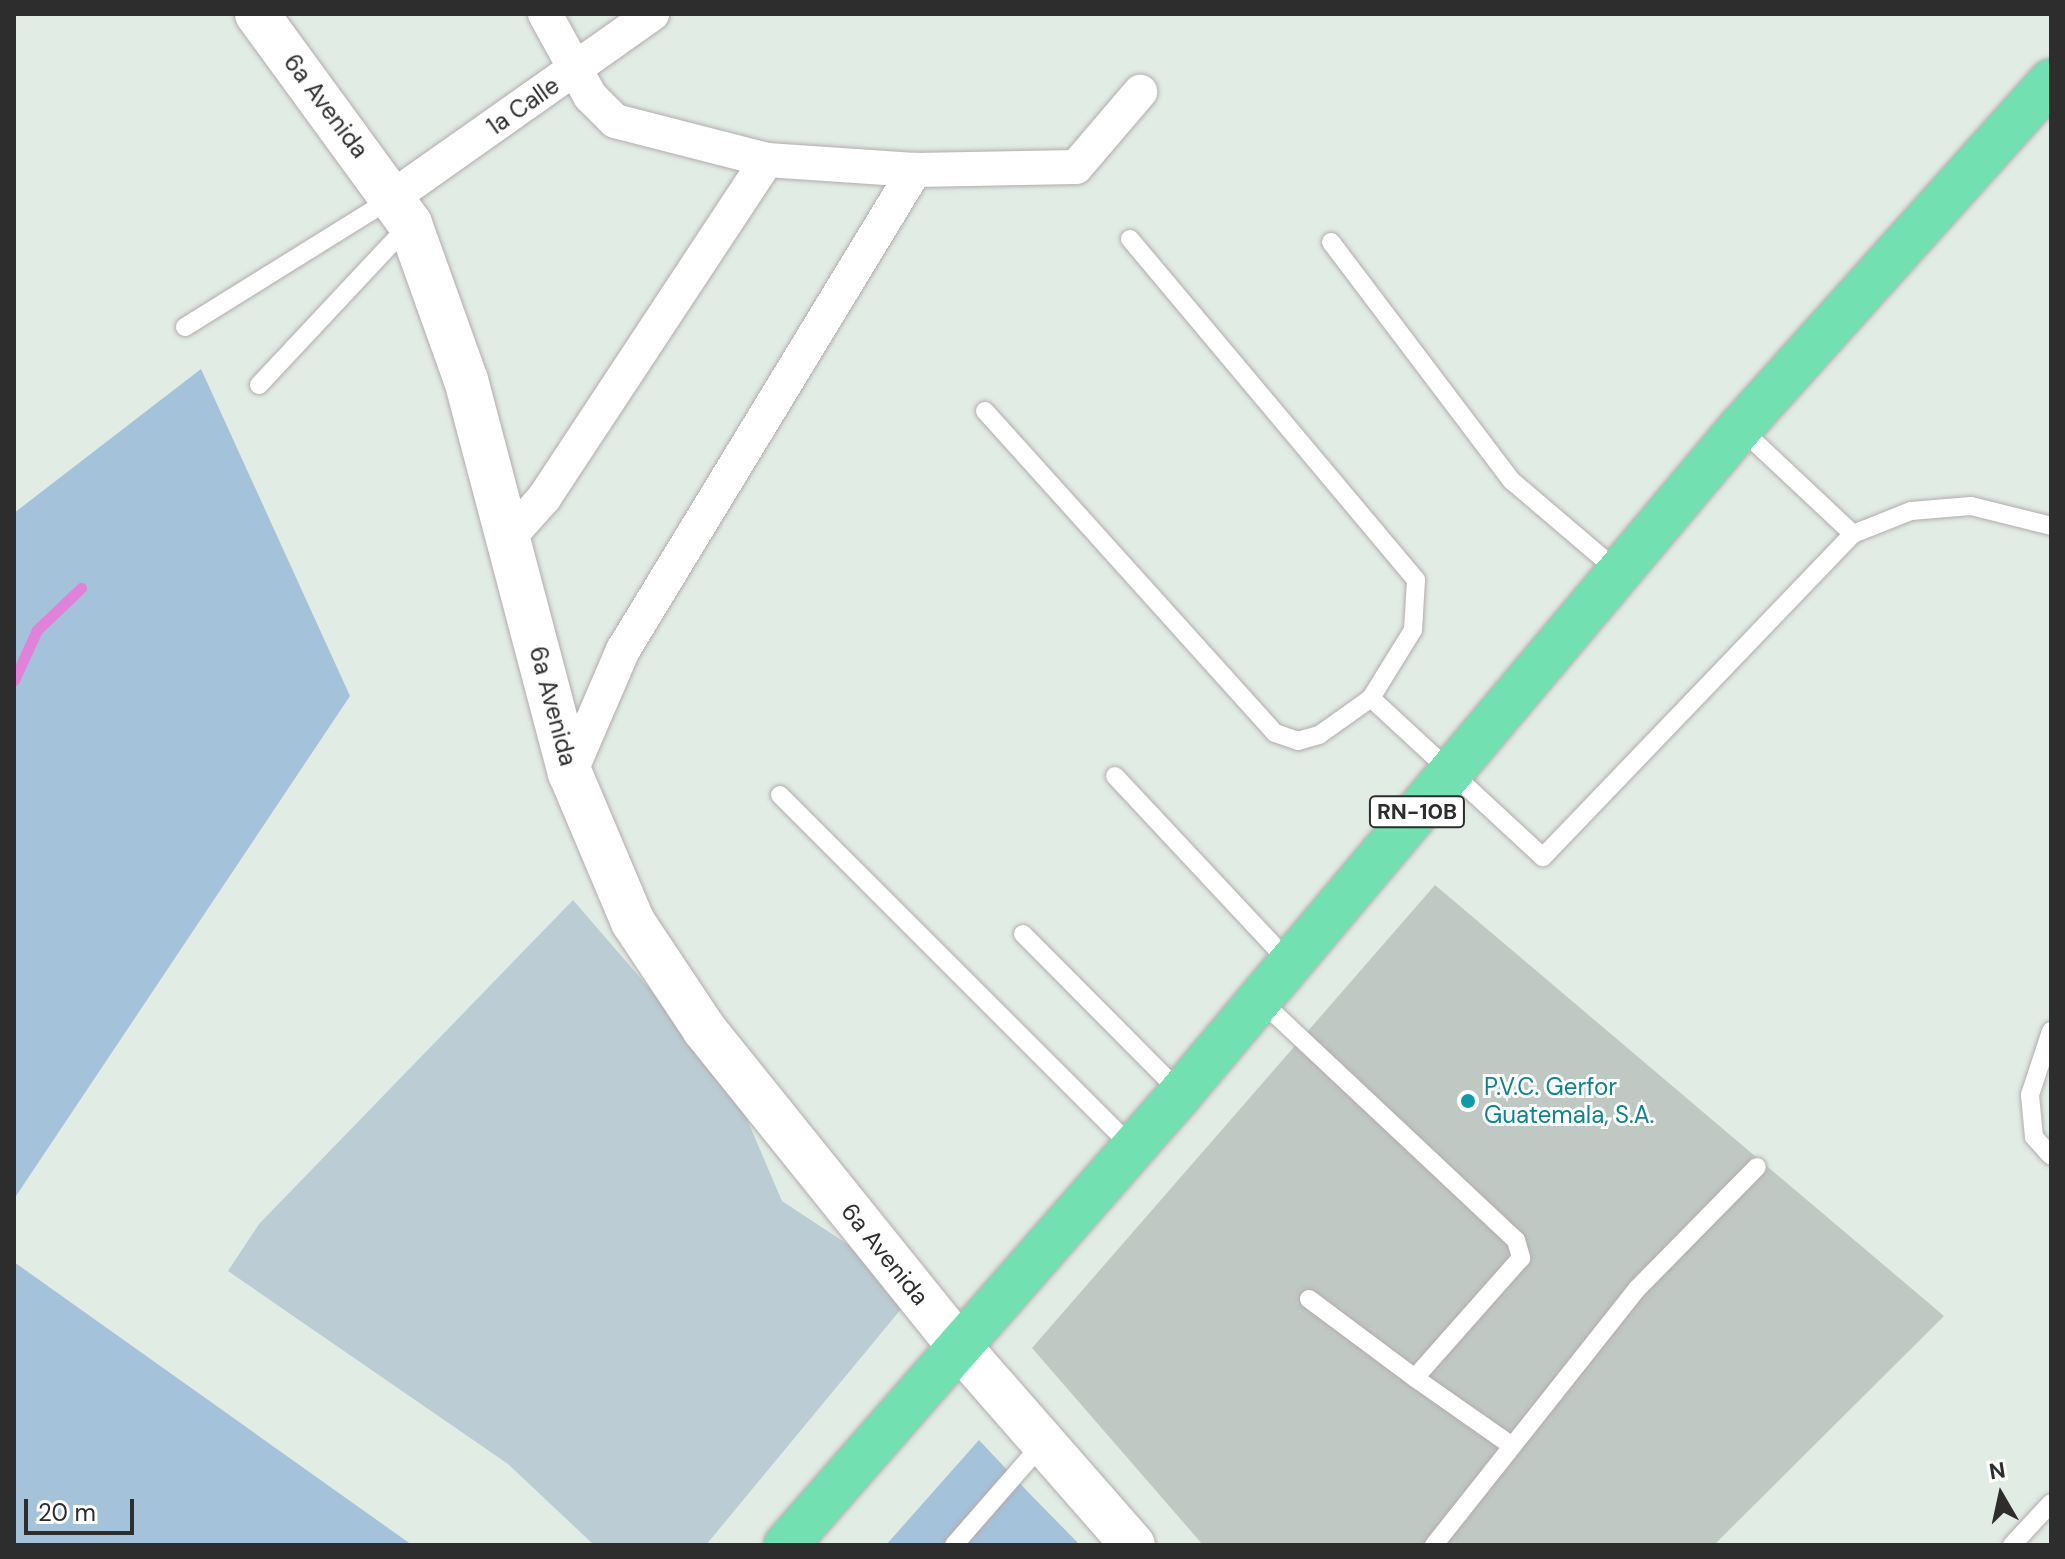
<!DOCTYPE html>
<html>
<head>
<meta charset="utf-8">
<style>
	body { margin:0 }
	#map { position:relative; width:2065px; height:1559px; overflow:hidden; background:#e1ece5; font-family:"DM Sans",sans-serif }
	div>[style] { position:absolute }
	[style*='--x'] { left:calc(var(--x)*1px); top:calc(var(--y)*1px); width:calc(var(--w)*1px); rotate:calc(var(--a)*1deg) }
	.green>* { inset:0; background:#a5c2db }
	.cemetery>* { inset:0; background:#bbccd4 }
	.stream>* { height:11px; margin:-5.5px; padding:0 5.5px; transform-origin:5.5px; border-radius:5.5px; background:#e082d9 }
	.building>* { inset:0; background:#c0c8c3 }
	.roads { filter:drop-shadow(0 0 2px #b4abae) drop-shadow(0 0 2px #b4abae) }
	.lane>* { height:18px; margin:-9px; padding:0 9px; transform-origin:9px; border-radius:9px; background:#fff }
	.street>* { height:34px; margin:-17px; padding:0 17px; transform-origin:17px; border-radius:17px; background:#fff }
	.secondary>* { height:44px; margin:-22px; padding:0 22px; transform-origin:22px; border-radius:22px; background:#fff }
	.primary>* { height:44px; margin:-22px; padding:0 22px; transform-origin:22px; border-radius:22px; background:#73e0b2 }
	.dots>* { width:22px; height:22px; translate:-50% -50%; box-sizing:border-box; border:4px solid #fff; border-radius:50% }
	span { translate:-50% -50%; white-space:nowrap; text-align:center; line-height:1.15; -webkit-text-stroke:6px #fff; paint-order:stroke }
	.shield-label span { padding:2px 6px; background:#fff; border:2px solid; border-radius:6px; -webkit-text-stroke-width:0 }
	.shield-label { font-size:22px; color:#2d2d2d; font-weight:700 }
	.street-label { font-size:24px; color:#2d2d2d }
	.culture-label { font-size:24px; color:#0d838f }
	.left { translate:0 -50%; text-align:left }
	.frame { position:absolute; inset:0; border:16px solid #2d2d2d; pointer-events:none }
	.north { position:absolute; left:1961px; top:1455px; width:80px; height:80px; -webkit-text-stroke:6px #fff; paint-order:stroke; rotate:351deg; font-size:22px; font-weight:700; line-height:32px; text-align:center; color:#2d2d2d }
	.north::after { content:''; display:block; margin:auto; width:28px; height:36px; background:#2d2d2d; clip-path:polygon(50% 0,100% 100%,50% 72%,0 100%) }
	.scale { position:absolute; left:24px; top:1499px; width:110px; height:36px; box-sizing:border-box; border:4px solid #2d2d2d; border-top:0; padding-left:10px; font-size:24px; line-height:28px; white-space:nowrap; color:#2d2d2d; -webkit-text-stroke:6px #fff; paint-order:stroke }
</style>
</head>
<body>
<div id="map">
	<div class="green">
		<i style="clip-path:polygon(201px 369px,350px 696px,14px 1199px,14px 513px)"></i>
		<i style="clip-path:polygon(14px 1262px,412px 1545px,14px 1545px)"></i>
		<i style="clip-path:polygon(979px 1440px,1028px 1492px,1080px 1545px,886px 1545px)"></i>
	</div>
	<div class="cemetery">
		<i style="clip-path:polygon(573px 900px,732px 1084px,782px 1201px,894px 1275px,911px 1297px,706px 1545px,594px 1545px,508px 1464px,228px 1271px,259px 1224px)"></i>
	</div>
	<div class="stream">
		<i style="--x:14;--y:680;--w:55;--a:-65.3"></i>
		<i style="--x:37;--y:630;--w:61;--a:-43.7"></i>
	</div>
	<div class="building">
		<i style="clip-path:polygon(1435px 885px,1944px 1316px,1714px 1545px,1203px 1545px,1032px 1348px)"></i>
	</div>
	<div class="roads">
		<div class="lane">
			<i style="--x:1130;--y:239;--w:445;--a:50"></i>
			<i style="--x:1416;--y:580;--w:50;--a:93.4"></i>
			<i style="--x:1413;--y:630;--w:80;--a:121.7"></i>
			<i style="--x:1371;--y:698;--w:234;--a:42.8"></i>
			<i style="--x:1543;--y:857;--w:448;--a:-46.2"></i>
			<i style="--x:1853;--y:534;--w:62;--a:-21.6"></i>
			<i style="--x:1911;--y:511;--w:60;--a:-4.8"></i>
			<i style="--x:1971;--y:506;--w:82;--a:14"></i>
			<i style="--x:1331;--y:242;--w:300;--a:52.9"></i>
			<i style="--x:1512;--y:481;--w:140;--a:40.4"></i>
			<i style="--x:185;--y:327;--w:244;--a:-31.9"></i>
			<i style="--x:259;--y:385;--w:218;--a:-46.9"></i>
			<i style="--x:985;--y:411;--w:433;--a:48"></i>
			<i style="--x:1275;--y:733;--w:24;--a:19"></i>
			<i style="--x:1298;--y:741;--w:22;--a:-16"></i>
			<i style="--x:1319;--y:735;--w:64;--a:-35.4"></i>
			<i style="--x:1740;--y:428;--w:155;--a:43.2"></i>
			<i style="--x:1115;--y:776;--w:256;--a:46.9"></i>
			<i style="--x:780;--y:795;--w:496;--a:45"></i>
			<i style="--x:1023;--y:934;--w:224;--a:45.2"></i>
			<i style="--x:1259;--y:999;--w:352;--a:43.2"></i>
			<i style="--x:1516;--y:1240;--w:19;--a:74"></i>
			<i style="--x:1521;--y:1258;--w:160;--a:131.5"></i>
			<i style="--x:1415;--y:1378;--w:118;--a:35"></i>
			<i style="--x:2051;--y:1031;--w:67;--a:108.2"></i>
			<i style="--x:2030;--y:1095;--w:42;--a:84.6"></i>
			<i style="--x:2034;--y:1137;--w:25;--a:48"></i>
			<i style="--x:1309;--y:1299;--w:132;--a:36.7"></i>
			<i style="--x:954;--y:1545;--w:135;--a:-48.9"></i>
			<i style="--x:1434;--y:1545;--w:327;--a:-51.6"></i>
			<i style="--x:1637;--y:1289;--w:171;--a:-45.5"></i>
			<i style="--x:2012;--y:1545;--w:57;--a:-47.1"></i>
		</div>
		<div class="street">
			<i style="--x:545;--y:14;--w:94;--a:61.2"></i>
			<i style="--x:590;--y:96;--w:35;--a:45"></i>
			<i style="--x:615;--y:121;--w:157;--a:14.4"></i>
			<i style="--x:767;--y:160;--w:148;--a:3.9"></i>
			<i style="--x:915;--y:170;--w:161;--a:-1.1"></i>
			<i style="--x:1076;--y:167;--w:99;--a:-49.5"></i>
			<i style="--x:394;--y:196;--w:316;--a:-35.2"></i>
			<i style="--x:510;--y:536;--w:51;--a:-48.2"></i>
			<i style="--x:544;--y:498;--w:405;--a:-56.6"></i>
			<i style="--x:570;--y:773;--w:134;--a:-66.7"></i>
			<i style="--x:623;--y:650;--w:562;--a:-58.69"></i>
		</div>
		<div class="secondary">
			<i style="--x:257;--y:14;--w:260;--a:53.9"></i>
			<i style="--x:410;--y:224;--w:166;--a:70.3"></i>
			<i style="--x:466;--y:380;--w:407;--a:75.2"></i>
			<i style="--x:570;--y:773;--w:162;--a:67.1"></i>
			<i style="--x:633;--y:922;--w:128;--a:56.4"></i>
			<i style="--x:704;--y:1029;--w:404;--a:51.2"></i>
			<i style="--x:957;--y:1344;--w:267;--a:48.8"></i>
		</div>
		<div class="primary">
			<i style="--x:786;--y:1545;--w:600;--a:-48.85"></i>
			<i style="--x:1181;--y:1093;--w:869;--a:-49.95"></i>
			<i style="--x:1740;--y:428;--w:466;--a:-48.1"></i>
		</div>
	</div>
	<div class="dots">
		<i style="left:1468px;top:1101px;background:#0f9aa8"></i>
	</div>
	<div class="shield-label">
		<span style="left:1417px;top:812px">RN-10B</span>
	</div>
	<div class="street-label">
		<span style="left:326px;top:106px;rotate:53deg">6a Avenida</span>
		<span style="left:523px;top:106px;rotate:-35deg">1a Calle</span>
		<span style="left:553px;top:706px;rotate:75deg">6a Avenida</span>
		<span style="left:885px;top:1254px;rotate:51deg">6a Avenida</span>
	</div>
	<div class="culture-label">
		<span class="left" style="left:1484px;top:1101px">P.V.C. Gerfor<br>Guatemala, S.A.</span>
	</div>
	<div class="frame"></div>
	<div class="north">N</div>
	<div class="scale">20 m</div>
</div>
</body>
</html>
